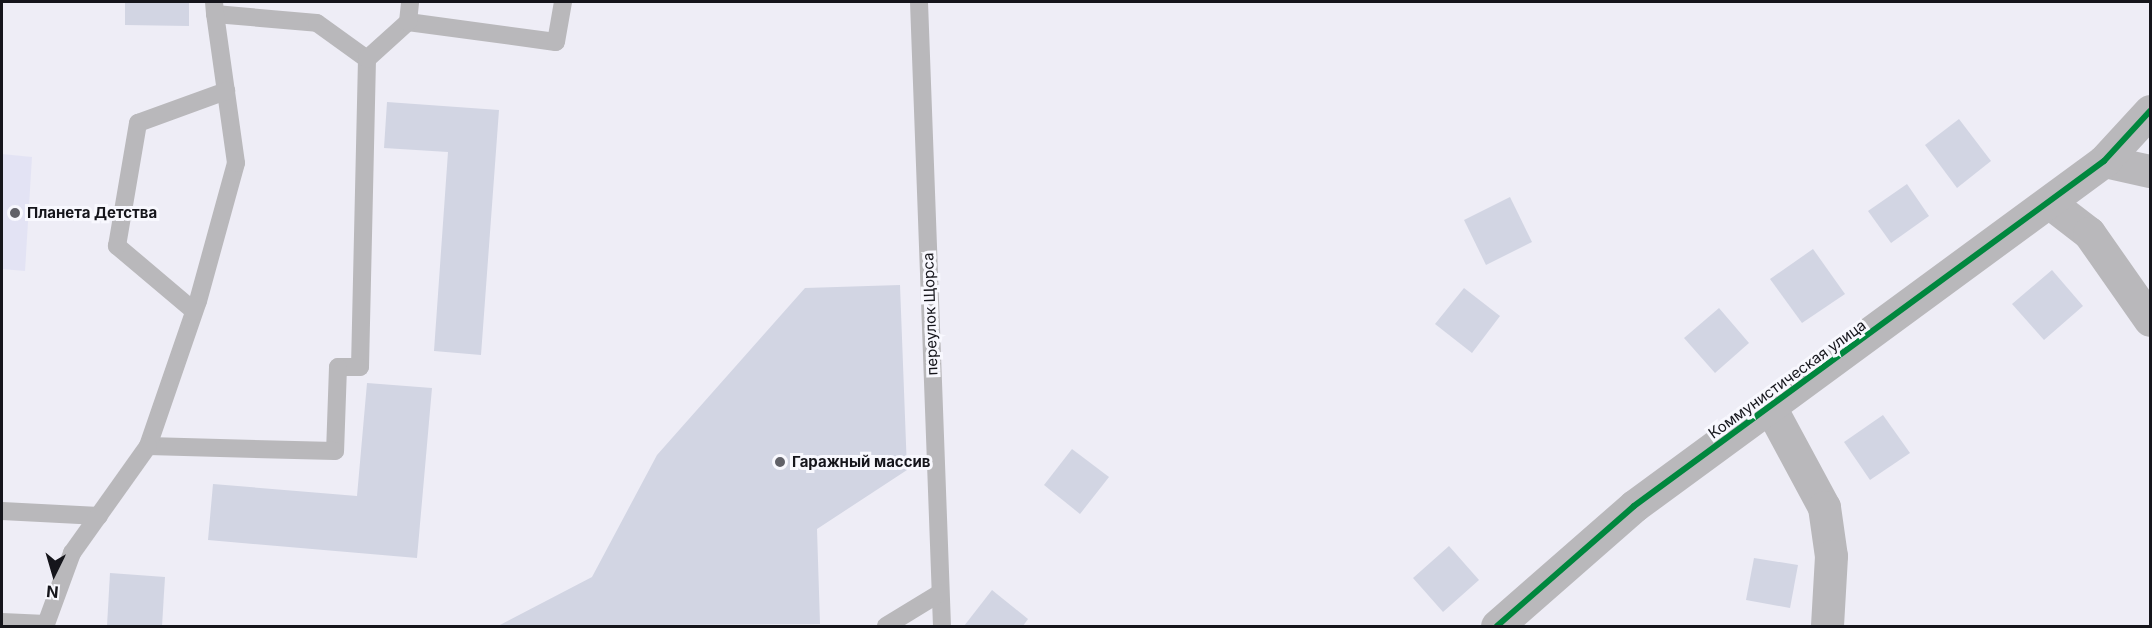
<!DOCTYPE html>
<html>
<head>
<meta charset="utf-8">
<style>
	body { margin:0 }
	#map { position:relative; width:2152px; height:628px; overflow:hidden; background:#eeedf6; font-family:Inter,sans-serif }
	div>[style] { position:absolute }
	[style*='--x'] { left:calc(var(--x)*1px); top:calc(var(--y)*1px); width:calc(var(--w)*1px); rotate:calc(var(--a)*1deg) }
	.built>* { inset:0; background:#e3e3f4 }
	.building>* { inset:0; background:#d2d5e3 }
	.service>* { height:18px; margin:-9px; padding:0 9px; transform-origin:9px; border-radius:9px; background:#b9b8bb }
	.minor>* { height:33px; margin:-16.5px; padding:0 16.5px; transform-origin:16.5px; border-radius:16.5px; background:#b9b8bb }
	.tertiary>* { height:33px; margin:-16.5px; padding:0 16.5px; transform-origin:16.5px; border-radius:16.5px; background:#b9b8bb }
	.cycleway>* { height:6px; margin:-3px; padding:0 3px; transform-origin:3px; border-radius:3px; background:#00873e }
	.dots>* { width:16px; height:16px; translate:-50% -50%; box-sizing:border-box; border:3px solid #f8f8fe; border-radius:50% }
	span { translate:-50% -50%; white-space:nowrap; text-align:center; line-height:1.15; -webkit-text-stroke:6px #f8f8fe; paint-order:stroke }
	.poi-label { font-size:15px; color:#15151b; font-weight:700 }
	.left { translate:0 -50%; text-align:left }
	.street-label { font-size:15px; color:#15151b }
	.frame { position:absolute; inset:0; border:3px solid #15151b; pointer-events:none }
	.north { position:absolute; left:24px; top:544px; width:60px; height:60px; -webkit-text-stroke:4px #f8f8fe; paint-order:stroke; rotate:185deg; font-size:16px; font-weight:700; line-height:24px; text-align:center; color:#15151b }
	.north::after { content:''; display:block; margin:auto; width:21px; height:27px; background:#15151b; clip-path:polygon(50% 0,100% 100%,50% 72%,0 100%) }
</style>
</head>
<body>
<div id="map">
	<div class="built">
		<i style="clip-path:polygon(2px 154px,32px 157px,25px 271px,2px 269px)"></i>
	</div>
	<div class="building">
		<i style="clip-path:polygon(125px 2px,189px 2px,189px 26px,125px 25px)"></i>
		<i style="clip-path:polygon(387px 102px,499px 110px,481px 355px,434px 351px,448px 152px,384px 148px)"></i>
		<i style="clip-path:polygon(1959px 119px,1991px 161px,1957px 188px,1925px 145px)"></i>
		<i style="clip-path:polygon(1907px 184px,1929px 216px,1891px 243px,1868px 211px)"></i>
		<i style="clip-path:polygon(1510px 197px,1532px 242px,1486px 265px,1464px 220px)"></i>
		<i style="clip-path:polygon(1813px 249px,1845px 294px,1802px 323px,1770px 279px)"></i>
		<i style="clip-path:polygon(2052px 270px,2083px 306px,2044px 340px,2012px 304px)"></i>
		<i style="clip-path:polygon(900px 285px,907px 470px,817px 529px,820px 624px,498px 626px,592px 577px,657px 455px,805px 288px)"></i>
		<i style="clip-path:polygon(1464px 288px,1500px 316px,1472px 353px,1435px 324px)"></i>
		<i style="clip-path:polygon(1719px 308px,1749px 343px,1715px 373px,1684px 338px)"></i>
		<i style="clip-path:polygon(367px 383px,432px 388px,417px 558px,208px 540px,213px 484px,357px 496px)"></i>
		<i style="clip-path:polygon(1883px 415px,1910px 453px,1870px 480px,1844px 442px)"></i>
		<i style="clip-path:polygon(1072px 449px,1109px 477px,1080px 514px,1044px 485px)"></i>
		<i style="clip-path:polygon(1449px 546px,1479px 580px,1443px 612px,1413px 578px)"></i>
		<i style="clip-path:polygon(1754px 558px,1798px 565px,1790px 608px,1746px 600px)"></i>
		<i style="clip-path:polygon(110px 573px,165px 577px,162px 626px,107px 626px)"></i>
		<i style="clip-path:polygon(992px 590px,1028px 619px,1023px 626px,964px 626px)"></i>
	</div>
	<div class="service">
		<i style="--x:214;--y:2;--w:12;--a:85"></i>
		<i style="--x:215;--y:14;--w:102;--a:5"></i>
		<i style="--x:317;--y:23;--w:62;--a:35.8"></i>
		<i style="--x:367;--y:59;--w:308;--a:91.3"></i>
		<i style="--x:360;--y:367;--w:22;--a:180"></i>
		<i style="--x:338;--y:367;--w:84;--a:92"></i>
		<i style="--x:335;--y:451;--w:187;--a:-178.5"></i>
		<i style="--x:148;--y:446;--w:153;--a:-71"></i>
		<i style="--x:198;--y:301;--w:143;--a:-74.6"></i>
		<i style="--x:236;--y:163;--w:150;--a:-98"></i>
		<i style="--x:919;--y:2;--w:624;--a:87.89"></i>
		<i style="--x:408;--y:22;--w:149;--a:7.7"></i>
		<i style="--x:556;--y:42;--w:41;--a:-80.1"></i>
		<i style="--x:367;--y:59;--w:55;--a:-42.1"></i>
		<i style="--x:408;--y:22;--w:20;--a:-84"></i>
		<i style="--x:194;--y:311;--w:101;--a:-139.8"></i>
		<i style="--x:117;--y:246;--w:125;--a:-80.3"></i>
		<i style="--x:138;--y:123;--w:94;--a:-20"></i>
		<i style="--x:2;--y:511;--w:97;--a:3"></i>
		<i style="--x:2;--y:622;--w:44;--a:2.6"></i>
		<i style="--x:46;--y:624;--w:76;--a:-69.9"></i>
		<i style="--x:72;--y:553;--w:131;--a:-54.6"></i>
		<i style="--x:886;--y:626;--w:63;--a:-31.4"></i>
	</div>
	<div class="minor">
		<i style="--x:2050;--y:203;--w:49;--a:37.6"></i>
		<i style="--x:2089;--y:233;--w:106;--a:55"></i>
		<i style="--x:1769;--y:405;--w:116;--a:61.7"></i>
		<i style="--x:1824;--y:507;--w:49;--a:81.9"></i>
		<i style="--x:1831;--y:556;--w:70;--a:93.3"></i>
	</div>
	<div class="tertiary">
		<i style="--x:2104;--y:161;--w:47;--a:12.3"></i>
		<i style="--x:1497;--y:626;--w:182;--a:-41.2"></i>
		<i style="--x:1634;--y:506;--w:583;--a:-36.28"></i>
		<i style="--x:2104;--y:161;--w:68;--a:-47.4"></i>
	</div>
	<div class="cycleway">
		<i style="--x:1497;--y:626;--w:182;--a:-41.2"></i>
		<i style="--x:1634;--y:506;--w:583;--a:-36.28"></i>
		<i style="--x:2104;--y:161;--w:68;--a:-47.4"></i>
	</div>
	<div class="dots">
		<i style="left:15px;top:213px;background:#616168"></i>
		<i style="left:780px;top:462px;background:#616168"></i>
	</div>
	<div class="poi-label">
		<span class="left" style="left:27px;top:213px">Планета Детства</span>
		<span class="left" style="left:792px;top:462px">Гаражный массив</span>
	</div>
	<div class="street-label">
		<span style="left:930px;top:314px;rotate:-92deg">переулок Щорса</span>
		<span style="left:1787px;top:379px;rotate:-36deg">Коммунистическая улица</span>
	</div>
	<div class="frame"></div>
	<div class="north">N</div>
</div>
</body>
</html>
